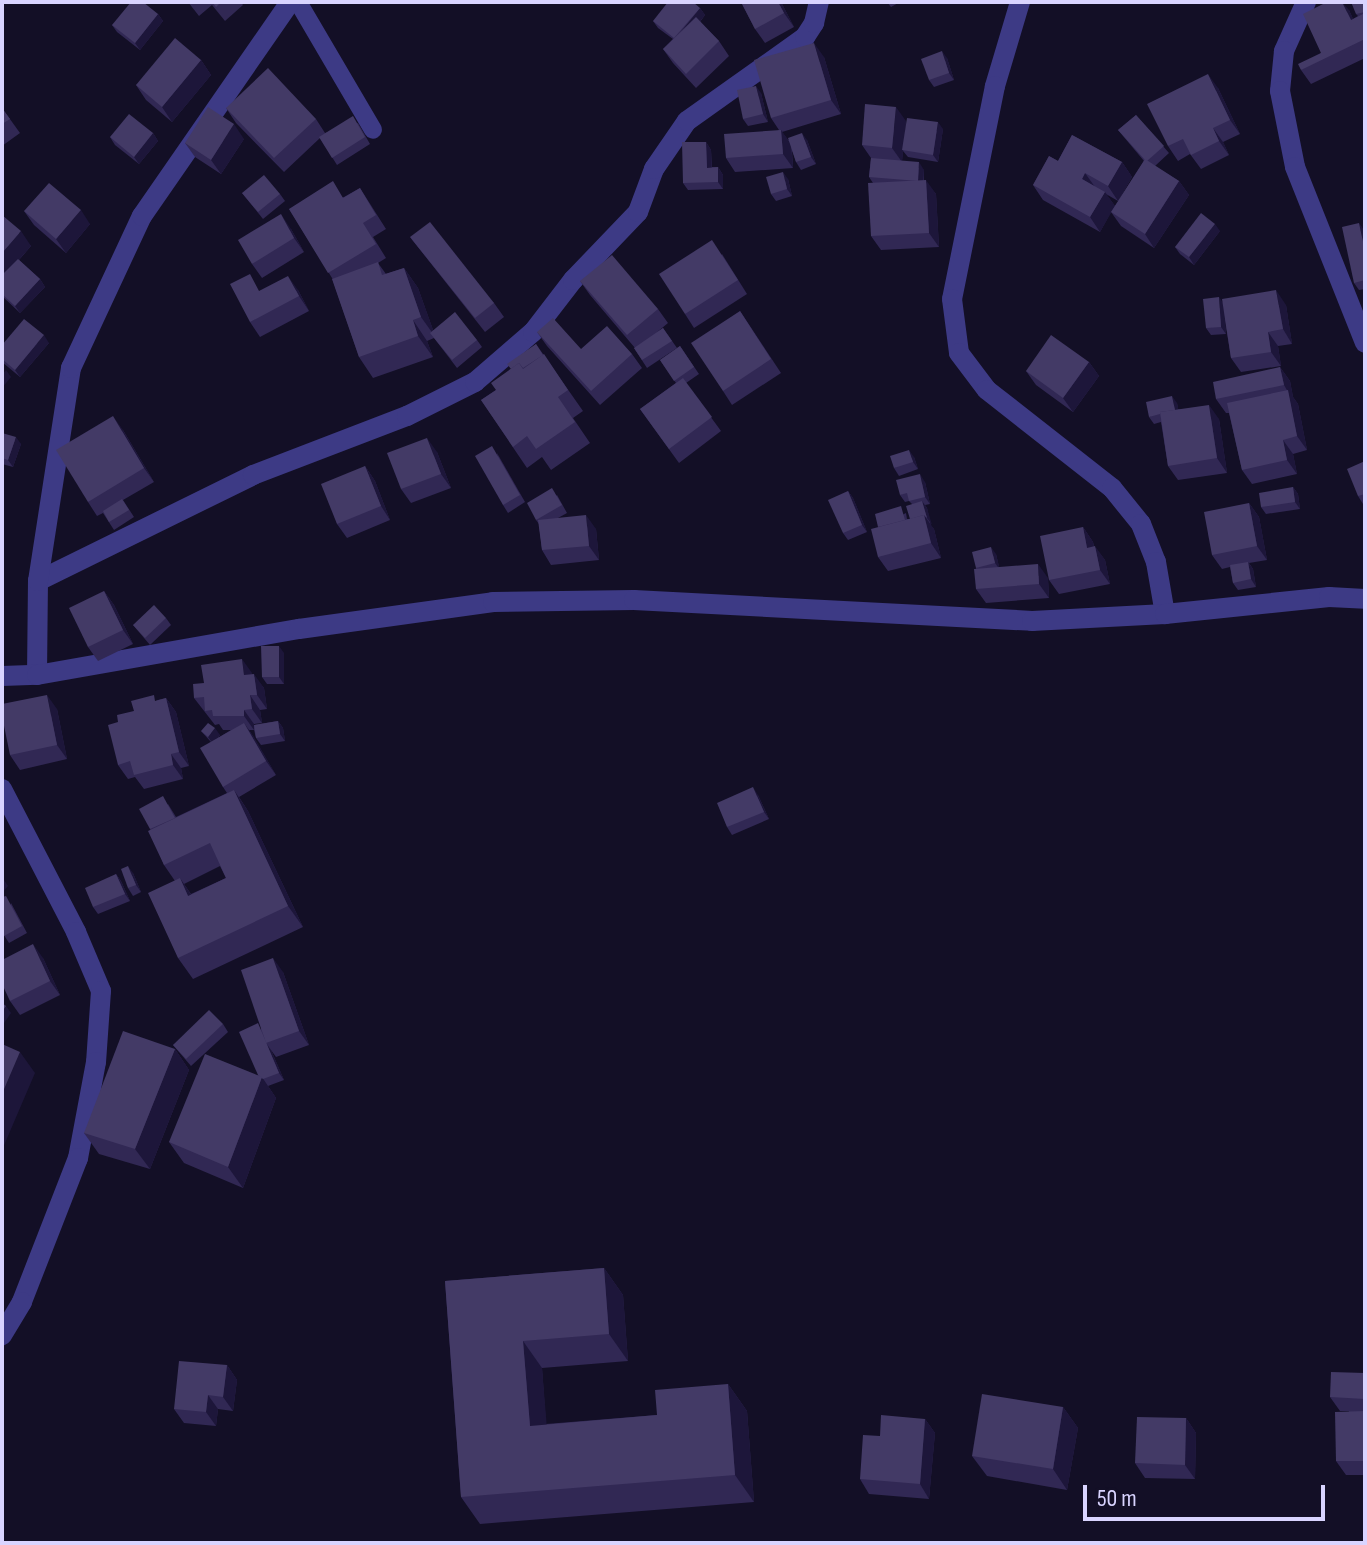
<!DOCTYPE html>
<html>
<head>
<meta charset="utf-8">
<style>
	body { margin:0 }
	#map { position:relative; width:1367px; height:1545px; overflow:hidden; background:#130f26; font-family:"Sofia Sans Condensed",sans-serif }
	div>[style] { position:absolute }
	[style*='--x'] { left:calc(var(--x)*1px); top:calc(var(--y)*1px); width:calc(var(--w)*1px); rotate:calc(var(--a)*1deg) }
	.lane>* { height:18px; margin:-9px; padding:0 9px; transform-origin:9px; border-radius:9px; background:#3d3a85 }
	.street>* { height:20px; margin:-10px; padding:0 10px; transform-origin:10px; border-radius:10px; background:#3d3a85 }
	.wall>* { inset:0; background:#312854 }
	.shaded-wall>* { inset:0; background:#1d163a }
	.building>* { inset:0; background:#433a66 }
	span { translate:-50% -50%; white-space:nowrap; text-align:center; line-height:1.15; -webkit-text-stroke:6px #130f26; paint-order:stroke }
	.frame { position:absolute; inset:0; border:4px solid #d9d4ff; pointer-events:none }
	.scale { position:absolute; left:1083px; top:1485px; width:242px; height:36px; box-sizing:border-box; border:4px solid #d9d4ff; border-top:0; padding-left:10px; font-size:24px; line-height:28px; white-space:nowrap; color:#d9d4ff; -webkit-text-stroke:6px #130f26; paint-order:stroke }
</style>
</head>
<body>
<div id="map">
	<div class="lane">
		<i style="--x:298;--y:2;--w:148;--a:59.6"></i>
	</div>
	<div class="street">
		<i style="--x:1020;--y:2;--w:88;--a:106.6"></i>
		<i style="--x:995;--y:86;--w:217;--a:101.4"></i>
		<i style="--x:952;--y:299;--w:54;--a:82.6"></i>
		<i style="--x:959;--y:353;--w:46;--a:52.9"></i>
		<i style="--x:987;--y:390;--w:159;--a:38.1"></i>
		<i style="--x:1112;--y:488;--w:46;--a:51.1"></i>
		<i style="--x:1141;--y:524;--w:41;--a:68.5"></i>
		<i style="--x:1156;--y:562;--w:53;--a:80.2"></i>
		<i style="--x:1306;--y:2;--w:54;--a:114.2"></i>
		<i style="--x:1284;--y:51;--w:40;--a:95.7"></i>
		<i style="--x:1280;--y:91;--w:77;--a:78.8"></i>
		<i style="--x:1295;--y:167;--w:189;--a:68.3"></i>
		<i style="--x:38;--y:581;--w:240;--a:-26.2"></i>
		<i style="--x:253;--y:475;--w:165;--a:-21"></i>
		<i style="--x:407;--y:416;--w:76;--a:-26.6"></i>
		<i style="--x:475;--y:382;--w:77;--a:-40.8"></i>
		<i style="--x:533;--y:332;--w:66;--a:-52.4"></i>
		<i style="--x:573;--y:280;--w:94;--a:-46.3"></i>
		<i style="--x:638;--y:212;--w:46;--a:-69.6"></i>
		<i style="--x:654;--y:169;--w:58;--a:-55.5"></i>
		<i style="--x:687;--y:121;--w:145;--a:-35.4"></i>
		<i style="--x:805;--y:37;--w:17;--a:-57"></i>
		<i style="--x:814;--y:23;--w:22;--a:-77"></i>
		<i style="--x:37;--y:675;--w:94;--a:-89.4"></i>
		<i style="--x:38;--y:581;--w:216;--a:-81.2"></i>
		<i style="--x:71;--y:368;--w:168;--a:-65"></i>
		<i style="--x:142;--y:216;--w:260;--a:-55.3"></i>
		<i style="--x:2;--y:676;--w:35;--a:-2"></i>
		<i style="--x:37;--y:675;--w:266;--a:-10"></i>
		<i style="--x:299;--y:629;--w:196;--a:-7.9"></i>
		<i style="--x:493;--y:602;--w:141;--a:-0.8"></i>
		<i style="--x:634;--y:600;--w:399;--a:3"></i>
		<i style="--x:1032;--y:621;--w:133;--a:-3"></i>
		<i style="--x:1165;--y:614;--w:165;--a:-5.9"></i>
		<i style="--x:1329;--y:597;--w:36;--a:3"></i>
		<i style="--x:2;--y:789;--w:161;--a:62.6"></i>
		<i style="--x:76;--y:932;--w:64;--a:67"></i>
		<i style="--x:101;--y:991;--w:71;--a:94"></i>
		<i style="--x:96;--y:1062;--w:98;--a:100.6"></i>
		<i style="--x:78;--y:1158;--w:155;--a:111.3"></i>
		<i style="--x:22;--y:1302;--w:39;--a:121"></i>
	</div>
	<div class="wall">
		<i style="clip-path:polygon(188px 2px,241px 2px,243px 5px,225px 21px,212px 5px,199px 16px)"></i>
		<i style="clip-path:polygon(741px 2px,781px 2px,794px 27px,765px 43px,755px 29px)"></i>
		<i style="clip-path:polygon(887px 2px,900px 2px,891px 7px)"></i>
		<i style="clip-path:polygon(1365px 2px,1365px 58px,1311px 84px,1301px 70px,1321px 53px,1349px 10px,1353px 19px,1358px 16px,1356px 14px)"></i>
		<i style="clip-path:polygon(700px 8px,705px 15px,700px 22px,719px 41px,729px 56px,696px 88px,673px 63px,663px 49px,673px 39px,658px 28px,653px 21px)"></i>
		<i style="clip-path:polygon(158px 14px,163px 21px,140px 50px,117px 32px,112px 25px)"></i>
		<i style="clip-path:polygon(824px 57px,841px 114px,782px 132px,788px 140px,807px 140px,816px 164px,801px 170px,796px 162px,792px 150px,793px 168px,735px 172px,726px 158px,779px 130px,771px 118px)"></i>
		<i style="clip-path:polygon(947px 58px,954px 80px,934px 87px,929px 80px)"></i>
		<i style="clip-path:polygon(201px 60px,211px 75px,172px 122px,146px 100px,136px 85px)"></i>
		<i style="clip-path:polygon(1218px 88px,1240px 134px,1223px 142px,1229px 155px,1201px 169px,1190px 154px,1178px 161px,1168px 146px)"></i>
		<i style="clip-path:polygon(761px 93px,768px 122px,748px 126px,743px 119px)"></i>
		<i style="clip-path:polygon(2px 108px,20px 133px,2px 146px)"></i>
		<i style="clip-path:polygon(226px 108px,316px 119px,325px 133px,358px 123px,370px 144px,337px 165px,320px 138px,284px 172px,236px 123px)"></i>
		<i style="clip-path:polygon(1136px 115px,1169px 153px,1155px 166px,1179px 181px,1189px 195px,1154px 248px,1121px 226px,1111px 212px,1100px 232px,1043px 200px,1033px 185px,1049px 156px,1058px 161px,1072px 135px,1122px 162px,1132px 177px,1118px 201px,1106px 194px,1115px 206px,1112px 211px,1144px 161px,1118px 130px)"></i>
		<i style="clip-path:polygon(906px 121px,904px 140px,943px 129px,938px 162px,908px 157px,903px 151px,902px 161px,924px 170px,924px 180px,936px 194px,939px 247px,881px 250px,871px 236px,873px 183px,869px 177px,871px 158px,862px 145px)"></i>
		<i style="clip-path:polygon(153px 133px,158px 141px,139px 164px,115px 145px,110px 137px)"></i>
		<i style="clip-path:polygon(244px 139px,221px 174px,195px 157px,185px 143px)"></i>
		<i style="clip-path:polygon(706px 142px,711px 150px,712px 167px,718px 167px,723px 175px,723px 189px,688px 190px,683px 183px)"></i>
		<i style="clip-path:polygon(788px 179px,792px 196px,776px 201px,771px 194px)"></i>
		<i style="clip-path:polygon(360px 188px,386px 229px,373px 237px,386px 258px,378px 263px,386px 274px,404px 268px,418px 288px,433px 330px,477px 340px,482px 347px,457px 368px,434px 338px,427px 341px,433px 357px,373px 378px,359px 357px,332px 278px,289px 209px,344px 197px)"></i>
		<i style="clip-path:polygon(242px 193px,280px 194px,285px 201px,263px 219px)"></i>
		<i style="clip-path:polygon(24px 211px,90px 224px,66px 253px,34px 225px)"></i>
		<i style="clip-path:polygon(2px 215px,31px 246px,19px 260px,40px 279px,45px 287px,20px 313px,2px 296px)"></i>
		<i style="clip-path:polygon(291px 229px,304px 252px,262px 278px,252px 264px)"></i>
		<i style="clip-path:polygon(1364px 230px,1365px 289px,1359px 290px,1354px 283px)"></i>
		<i style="clip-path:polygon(1220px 231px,1194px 265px,1180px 254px,1175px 247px)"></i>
		<i style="clip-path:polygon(410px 237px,494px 303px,504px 317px,485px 332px)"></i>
		<i style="clip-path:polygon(722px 254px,747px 294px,694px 328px,685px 314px)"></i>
		<i style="clip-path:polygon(580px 281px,658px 309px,668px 323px,656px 333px,663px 328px,677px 348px,647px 368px,634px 348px,635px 348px,590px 295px)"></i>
		<i style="clip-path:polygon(261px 290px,298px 290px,309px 311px,260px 337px,250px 322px)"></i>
		<i style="clip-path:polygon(1223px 303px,1286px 305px,1292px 344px,1278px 346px,1281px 366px,1241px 372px,1231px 358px,1224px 314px,1226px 334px,1211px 335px,1206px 328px)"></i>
		<i style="clip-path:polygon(740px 311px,781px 373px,732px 405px,723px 391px)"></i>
		<i style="clip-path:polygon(537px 332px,581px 349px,632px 354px,642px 368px,600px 405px,547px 346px)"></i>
		<i style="clip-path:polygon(49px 343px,20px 377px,2px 362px,2px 345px)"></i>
		<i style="clip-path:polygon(536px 344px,583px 411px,573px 418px,590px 443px,551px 470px,542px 457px,527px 468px,481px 400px,496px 390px,511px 369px)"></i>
		<i style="clip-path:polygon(680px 346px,699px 374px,686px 383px,721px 431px,679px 463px,640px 409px,676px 383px,660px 360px)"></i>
		<i style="clip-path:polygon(1089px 362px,1099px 376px,1073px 412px,1036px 385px,1026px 371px)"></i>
		<i style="clip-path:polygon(1280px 367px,1290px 381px,1293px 397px,1298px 404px,1307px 450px,1293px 454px,1297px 474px,1252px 484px,1242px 470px,1229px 413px,1226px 413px,1216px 399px)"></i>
		<i style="clip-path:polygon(1177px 403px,1178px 409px,1219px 419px,1227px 473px,1178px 480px,1168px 466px,1161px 422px,1154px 424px,1149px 417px)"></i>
		<i style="clip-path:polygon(123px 430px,154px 482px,123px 500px,134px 517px,114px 530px,103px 513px,97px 516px,88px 502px)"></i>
		<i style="clip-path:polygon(2px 433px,21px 444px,13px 467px,2px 464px)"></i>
		<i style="clip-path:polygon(437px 452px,451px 488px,411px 503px,401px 489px)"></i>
		<i style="clip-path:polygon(497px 453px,525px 502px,508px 513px,503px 505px)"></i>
		<i style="clip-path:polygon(914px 457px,918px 469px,899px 476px,894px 468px)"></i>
		<i style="clip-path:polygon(1365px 461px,1365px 503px,1363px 504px,1358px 496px)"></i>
		<i style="clip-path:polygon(365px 466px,375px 481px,390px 520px,347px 538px,337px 524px)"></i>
		<i style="clip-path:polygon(925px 482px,930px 504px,925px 505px,927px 508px,931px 526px,934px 529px,941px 558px,888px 571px,878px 557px,878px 527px,906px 513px,907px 519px,910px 519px,912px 504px,909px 501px,905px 502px,900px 495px)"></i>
		<i style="clip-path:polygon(1293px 487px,1298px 494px,1300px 509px,1266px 514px,1261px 507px)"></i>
		<i style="clip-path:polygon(848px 491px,853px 498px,867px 532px,848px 540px,843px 533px)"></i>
		<i style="clip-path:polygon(557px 495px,567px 513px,558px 518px,596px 529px,599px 560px,551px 565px,542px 550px,539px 524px,536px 520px)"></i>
		<i style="clip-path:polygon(1249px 503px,1259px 517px,1267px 560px,1249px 563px,1253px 569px,1256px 587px,1238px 590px,1233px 583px,1230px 567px,1222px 569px,1212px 555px)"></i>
		<i style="clip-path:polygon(1083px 527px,1093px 542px,1094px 546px,1105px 560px,1110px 584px,1059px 594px,1049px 580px)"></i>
		<i style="clip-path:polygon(996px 554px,999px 567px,1048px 578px,1049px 598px,986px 603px,976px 589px,976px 568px)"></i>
		<i style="clip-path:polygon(104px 591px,114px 605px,133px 644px,98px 661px,88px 647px)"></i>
		<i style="clip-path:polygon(166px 618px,171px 625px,150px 645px,133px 625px)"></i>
		<i style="clip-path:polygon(284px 653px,284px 684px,267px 684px,262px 677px)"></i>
		<i style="clip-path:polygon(evenodd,252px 674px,264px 688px,267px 709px,260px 710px,262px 723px,254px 724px,254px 725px,278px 721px,283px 728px,285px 741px,261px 745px,256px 738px,254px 730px,249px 730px,276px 775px,239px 797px,248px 811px,303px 927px,193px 979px,178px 958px,175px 881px,164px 865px,150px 829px,168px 804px,176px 817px,227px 793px,223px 787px,211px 742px,201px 731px,220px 735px,218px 738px,231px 730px,223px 730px,219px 724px,215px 725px,194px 698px,252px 674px,220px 866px,226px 878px,191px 894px,184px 884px,220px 866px)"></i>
		<i style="clip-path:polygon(166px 698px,176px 712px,189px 766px,181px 768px,183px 779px,144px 789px,135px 777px,128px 779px,118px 765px,118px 722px,134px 711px,158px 700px)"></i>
		<i style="clip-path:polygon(57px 709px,67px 759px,20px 770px,10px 755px)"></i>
		<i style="clip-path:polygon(758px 795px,769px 819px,732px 835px,727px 827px)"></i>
		<i style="clip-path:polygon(133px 873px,141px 892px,133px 896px,128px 888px)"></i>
		<i style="clip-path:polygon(116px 874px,121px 881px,130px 901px,98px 914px,93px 907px)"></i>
		<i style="clip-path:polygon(11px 903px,27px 933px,9px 943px,2px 932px)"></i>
		<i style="clip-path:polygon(43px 958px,60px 995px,20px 1015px,10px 1001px)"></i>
		<i style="clip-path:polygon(283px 972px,309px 1045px,276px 1057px,271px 1050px,284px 1080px,268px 1086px,276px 1098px,243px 1188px,184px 1163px,169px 1142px,258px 1075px,261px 1027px)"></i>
		<i style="clip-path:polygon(223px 1024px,228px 1032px,191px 1066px,173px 1045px)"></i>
		<i style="clip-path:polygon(175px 1049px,189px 1070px,150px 1169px,99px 1154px,84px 1133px)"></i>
		<i style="clip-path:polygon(604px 1268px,623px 1295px,628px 1361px,542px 1368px,546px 1424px,657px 1415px,728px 1384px,747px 1411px,754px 1502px,480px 1524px,461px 1497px,445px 1281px)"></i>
		<i style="clip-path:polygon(227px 1365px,237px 1380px,233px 1411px,218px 1409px,216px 1426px,184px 1423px,174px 1409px)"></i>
		<i style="clip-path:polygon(1365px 1373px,1365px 1475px,1346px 1475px,1336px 1461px,1349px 1411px,1340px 1411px,1330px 1397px)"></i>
		<i style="clip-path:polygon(1063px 1407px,1078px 1428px,1067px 1490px,987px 1476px,972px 1456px)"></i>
		<i style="clip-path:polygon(1186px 1418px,1196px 1433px,1195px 1479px,1145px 1478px,1135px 1463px)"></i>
		<i style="clip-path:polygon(925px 1419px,935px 1433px,929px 1499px,869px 1494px,860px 1479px,880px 1436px)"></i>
	</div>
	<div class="shaded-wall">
		<i style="clip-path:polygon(778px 2px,781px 2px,794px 27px,784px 13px)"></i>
		<i style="clip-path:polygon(1342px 2px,1349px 10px,1360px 34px,1351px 20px)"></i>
		<i style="clip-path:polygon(700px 8px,705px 15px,681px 46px,676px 38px)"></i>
		<i style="clip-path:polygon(158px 14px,163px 21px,140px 50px,135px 43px)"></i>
		<i style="clip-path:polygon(814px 43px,824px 57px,841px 114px,831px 100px)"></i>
		<i style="clip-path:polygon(942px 51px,947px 58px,954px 80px,949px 73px)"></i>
		<i style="clip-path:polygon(201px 60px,211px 75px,172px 122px,162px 107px)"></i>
		<i style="clip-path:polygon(1208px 74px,1218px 88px,1240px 134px,1230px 120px)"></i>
		<i style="clip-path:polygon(756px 86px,761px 93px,768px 122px,763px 114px)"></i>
		<i style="clip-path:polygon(896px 107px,906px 121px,902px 162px,892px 148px)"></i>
		<i style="clip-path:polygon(938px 122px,943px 129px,938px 162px,933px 155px)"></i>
		<i style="clip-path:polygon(234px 124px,244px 139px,221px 174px,211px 160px)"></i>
		<i style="clip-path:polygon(1213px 128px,1223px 142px,1229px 155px,1219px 141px)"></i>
		<i style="clip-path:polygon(781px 130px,791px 144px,793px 168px,783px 154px)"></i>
		<i style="clip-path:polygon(153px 133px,158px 141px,139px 164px,134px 157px)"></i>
		<i style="clip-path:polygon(802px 133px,807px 140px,816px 164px,811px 157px)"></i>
		<i style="clip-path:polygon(706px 142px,711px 150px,712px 175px,707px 168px)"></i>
		<i style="clip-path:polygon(919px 162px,924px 170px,923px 188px,918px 181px)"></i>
		<i style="clip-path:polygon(1122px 162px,1132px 177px,1118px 201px,1108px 186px)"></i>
		<i style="clip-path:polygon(718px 167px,723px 175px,723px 189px,718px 182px)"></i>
		<i style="clip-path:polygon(783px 172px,788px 179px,792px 196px,787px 189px)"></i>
		<i style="clip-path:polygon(1085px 173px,1095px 187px,1082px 179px)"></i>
		<i style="clip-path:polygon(926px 180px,936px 194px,939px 247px,929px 233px)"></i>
		<i style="clip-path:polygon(1179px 181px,1189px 195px,1154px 248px,1145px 234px)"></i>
		<i style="clip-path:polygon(1105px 192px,1115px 206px,1100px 232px,1090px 217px)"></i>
		<i style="clip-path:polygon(81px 210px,90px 224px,66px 253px,56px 239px)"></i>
		<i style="clip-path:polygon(281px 214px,291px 229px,304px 252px,294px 238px)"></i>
		<i style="clip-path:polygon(1359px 223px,1364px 230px,1365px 235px,1365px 251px)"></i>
		<i style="clip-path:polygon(1215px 224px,1220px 231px,1194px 265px,1189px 257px)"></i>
		<i style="clip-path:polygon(21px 231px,31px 246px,2px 279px,2px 253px)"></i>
		<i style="clip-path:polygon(404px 268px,418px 288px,436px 338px,421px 317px)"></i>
		<i style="clip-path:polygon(288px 276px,298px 290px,309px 311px,299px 296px)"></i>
		<i style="clip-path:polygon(40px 279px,45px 287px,20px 313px,15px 306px)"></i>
		<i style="clip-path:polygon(1276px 290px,1286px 305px,1292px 344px,1283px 329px)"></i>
		<i style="clip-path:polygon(1219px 297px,1224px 304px,1226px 334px,1221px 327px)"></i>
		<i style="clip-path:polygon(413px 320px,427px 341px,433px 357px,418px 336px)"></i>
		<i style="clip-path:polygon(1268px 332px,1278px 346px,1281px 366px,1271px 352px)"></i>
		<i style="clip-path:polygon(44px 335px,49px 343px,20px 377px,15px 370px)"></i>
		<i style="clip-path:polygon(1089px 362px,1099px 376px,1073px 412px,1063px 398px)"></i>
		<i style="clip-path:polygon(1280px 367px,1290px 381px,1293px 397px,1298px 404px,1307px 450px,1297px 436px,1288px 392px,1284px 385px)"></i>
		<i style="clip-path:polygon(6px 370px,11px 377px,2px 388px,2px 375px)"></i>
		<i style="clip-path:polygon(1172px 396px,1177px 403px,1180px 418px,1175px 411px)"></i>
		<i style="clip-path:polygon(1209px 405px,1219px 419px,1227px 473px,1217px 458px)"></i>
		<i style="clip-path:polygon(113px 416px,123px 430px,154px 482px,144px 468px)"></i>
		<i style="clip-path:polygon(16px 437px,21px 444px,13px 467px,8px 460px)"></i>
		<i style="clip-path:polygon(427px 438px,437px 452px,451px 488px,441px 474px)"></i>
		<i style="clip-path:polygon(1283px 440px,1293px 454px,1297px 474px,1287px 460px)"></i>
		<i style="clip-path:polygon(909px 450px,914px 457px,918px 469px,913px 462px)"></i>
		<i style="clip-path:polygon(365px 466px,375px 481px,390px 520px,381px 506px)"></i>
		<i style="clip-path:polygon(920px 474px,925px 482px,930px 504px,925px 497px)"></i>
		<i style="clip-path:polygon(1293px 487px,1298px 494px,1300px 509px,1295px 502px)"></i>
		<i style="clip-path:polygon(848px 491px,853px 498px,867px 532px,862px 525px)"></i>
		<i style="clip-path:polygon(922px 501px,927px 508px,932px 525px,927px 518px)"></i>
		<i style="clip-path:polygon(1249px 503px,1259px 517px,1267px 560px,1257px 546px)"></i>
		<i style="clip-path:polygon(586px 515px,596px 529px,599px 560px,589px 546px)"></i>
		<i style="clip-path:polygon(924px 515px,934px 529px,941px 558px,931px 543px)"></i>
		<i style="clip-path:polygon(1083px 527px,1093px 542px,1097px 562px,1087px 548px)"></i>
		<i style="clip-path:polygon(1095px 546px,1105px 560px,1110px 584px,1100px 570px)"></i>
		<i style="clip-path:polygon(991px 547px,996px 554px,1000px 570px,995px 563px)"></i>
		<i style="clip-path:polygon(1248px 562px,1253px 569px,1256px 587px,1251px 579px)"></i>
		<i style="clip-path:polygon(1038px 564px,1048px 578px,1049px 598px,1039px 584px)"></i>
		<i style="clip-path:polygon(104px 591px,114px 605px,133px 644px,123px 630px)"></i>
		<i style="clip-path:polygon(279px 646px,284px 653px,284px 684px,279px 677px)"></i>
		<i style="clip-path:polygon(242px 659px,252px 673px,254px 690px,244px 675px)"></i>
		<i style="clip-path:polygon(254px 674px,264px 688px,267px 709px,257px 695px)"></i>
		<i style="clip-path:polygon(47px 695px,57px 709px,67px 759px,57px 745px)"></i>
		<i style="clip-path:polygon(250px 695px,260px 710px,262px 723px,252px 709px)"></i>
		<i style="clip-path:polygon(166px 698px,176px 712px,189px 766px,179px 752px)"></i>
		<i style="clip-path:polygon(244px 710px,254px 724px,254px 730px,244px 716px)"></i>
		<i style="clip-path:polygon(278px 721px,283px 728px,285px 741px,280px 734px)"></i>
		<i style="clip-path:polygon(244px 723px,254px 737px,276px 775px,266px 761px)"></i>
		<i style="clip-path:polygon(215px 728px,220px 735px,213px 744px,208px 737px)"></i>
		<i style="clip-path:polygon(171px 754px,181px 768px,183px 779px,173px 765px)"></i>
		<i style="clip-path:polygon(753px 787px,758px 795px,769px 819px,764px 812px)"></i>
		<i style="clip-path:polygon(234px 790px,248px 811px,303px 927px,288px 906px)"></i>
		<i style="clip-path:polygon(128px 866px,133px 873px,141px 892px,136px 885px)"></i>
		<i style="clip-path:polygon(116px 874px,121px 881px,130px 901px,125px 894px)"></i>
		<i style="clip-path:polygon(2px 877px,8px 886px,2px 893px)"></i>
		<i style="clip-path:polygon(180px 878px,194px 899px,188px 896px)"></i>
		<i style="clip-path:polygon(33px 944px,43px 958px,60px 995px,50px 981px)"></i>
		<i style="clip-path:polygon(273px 958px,283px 972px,309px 1045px,299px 1031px)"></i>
		<i style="clip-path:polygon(6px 1006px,11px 1013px,2px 1026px,2px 1012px)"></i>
		<i style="clip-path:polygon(266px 1043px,271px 1050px,284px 1080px,279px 1073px)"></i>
		<i style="clip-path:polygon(175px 1049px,189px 1070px,150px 1169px,135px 1149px)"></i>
		<i style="clip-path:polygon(20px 1052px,35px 1073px,2px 1150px,2px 1094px)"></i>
		<i style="clip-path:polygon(262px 1077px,276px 1098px,243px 1188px,228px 1167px)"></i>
		<i style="clip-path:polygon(604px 1268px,623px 1295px,628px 1361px,609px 1334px)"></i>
		<i style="clip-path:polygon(523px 1341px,542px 1368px,549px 1453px,530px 1426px)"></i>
		<i style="clip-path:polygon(227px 1365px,237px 1380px,233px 1411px,223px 1397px)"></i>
		<i style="clip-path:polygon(728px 1384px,747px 1411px,754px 1502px,735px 1475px)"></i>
		<i style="clip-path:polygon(208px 1395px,218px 1409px,216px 1426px,206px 1412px)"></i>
		<i style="clip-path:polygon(1063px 1407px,1078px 1428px,1067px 1490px,1053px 1469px)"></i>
		<i style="clip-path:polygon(1186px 1418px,1196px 1433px,1195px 1479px,1185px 1465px)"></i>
		<i style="clip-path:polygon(925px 1419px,935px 1433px,929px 1499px,920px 1484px)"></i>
	</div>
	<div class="building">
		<i style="clip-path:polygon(131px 2px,143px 2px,158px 14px,135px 43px,112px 25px)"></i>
		<i style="clip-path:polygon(212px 2px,221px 2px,216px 7px)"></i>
		<i style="clip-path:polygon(668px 2px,693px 2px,700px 8px,674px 38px,653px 21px)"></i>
		<i style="clip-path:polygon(741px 2px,778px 2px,784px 13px,755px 29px)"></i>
		<i style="clip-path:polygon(1327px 2px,1342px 2px,1351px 20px,1365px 13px,1365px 39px,1301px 70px,1298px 64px,1321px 53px,1303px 14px)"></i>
		<i style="clip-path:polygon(1351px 2px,1365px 2px,1365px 12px,1356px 14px)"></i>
		<i style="clip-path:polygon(696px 17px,719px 41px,686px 74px,663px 49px)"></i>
		<i style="clip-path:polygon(175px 38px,201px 60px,162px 107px,136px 85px)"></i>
		<i style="clip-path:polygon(814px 43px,831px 100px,771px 118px,754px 60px)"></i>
		<i style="clip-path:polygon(942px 51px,949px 73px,929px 80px,921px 59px)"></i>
		<i style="clip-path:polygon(268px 68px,316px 119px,274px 158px,226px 108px)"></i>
		<i style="clip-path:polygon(1208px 74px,1230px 120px,1213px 128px,1219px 141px,1191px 155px,1183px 139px,1168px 146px,1147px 104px)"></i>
		<i style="clip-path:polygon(756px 86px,763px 114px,743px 119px,737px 90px)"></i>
		<i style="clip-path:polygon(865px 104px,896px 107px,892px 148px,862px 145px)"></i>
		<i style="clip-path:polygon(208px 107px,234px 124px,211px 160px,185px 143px)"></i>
		<i style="clip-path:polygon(2px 108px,10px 119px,2px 124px)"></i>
		<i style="clip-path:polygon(129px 114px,153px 133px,134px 157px,110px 137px)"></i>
		<i style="clip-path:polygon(1136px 115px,1164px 146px,1147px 161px,1145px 160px,1118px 130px)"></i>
		<i style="clip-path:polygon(353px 116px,365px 137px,332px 158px,319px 137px)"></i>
		<i style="clip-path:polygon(907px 118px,938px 122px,933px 155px,902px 150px)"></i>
		<i style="clip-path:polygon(781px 130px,783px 154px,726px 158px,724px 134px)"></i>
		<i style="clip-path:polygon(802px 133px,811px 157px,796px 162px,788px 138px)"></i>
		<i style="clip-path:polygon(1072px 135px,1122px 162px,1108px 186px,1085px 173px,1082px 179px,1105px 192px,1090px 217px,1033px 185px,1049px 156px,1058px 161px)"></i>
		<i style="clip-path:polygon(682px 142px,706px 142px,707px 168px,718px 167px,718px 182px,683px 183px)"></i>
		<i style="clip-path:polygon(871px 158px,919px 162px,918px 181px,869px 177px)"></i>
		<i style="clip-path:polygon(1145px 159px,1179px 181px,1145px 234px,1111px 212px)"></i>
		<i style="clip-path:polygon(783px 172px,787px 189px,771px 194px,766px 177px)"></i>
		<i style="clip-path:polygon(264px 175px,280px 194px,258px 212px,242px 193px)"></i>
		<i style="clip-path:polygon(926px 180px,929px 233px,871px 236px,868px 183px)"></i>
		<i style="clip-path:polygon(333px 181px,343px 198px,360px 188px,376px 215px,363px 223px,376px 244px,328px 273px,289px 209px)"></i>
		<i style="clip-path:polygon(49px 183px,81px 210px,56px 239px,24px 211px)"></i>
		<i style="clip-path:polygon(1201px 213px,1215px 224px,1189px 257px,1175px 247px)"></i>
		<i style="clip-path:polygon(281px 214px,294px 238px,252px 264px,238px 240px)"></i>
		<i style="clip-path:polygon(2px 215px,21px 231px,2px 253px)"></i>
		<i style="clip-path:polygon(430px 222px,494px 303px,475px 318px,410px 237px)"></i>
		<i style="clip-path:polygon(1359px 223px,1365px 251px,1365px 280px,1354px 283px,1342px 227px)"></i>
		<i style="clip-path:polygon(712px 240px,738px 280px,685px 314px,659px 274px)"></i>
		<i style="clip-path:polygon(612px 255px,658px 309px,627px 335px,580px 281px)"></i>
		<i style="clip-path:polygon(18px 259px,40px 279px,15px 306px,2px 294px,2px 275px)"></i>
		<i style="clip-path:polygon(378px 262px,382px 275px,404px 268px,421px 317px,413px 320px,418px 336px,359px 357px,332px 279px)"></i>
		<i style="clip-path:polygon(250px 274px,259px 291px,288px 276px,299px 296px,250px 322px,230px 284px)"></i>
		<i style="clip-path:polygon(1276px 290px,1283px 329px,1268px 332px,1271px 352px,1231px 358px,1222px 299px)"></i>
		<i style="clip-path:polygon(1219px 297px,1221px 327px,1206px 328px,1203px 299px)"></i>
		<i style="clip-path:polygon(740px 311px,771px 359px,723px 391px,691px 343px)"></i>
		<i style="clip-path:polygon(455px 312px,477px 340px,452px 360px,430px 333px)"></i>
		<i style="clip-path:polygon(553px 318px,581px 349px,607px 326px,632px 354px,591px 391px,537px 332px)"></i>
		<i style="clip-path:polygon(24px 319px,44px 335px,15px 370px,2px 359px,2px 345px)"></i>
		<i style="clip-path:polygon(663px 328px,672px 341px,642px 360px,634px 348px)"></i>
		<i style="clip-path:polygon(1051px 335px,1089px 362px,1063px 398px,1026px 371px)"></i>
		<i style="clip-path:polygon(536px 344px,543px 355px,523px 368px,519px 363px,511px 369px,507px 364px)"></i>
		<i style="clip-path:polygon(680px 346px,694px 367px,674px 381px,660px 360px)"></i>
		<i style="clip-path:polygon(544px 354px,568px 390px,558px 397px,575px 422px,536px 449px,527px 436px,513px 447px,481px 400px,496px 390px,491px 383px,519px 363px,523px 369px)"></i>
		<i style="clip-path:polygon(1280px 367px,1284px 385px,1216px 399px,1213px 382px)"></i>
		<i style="clip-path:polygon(683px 378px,712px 417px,669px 449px,640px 409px)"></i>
		<i style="clip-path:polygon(1288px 390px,1297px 436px,1283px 440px,1287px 460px,1242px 470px,1227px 403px)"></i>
		<i style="clip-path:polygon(1172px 396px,1175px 410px,1160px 412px,1160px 414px,1149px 417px,1146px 402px)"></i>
		<i style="clip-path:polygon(1209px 405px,1217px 458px,1168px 466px,1160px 412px)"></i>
		<i style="clip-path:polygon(113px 416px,144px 468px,88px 502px,56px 450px)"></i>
		<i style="clip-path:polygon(2px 433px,16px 437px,8px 460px,2px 458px)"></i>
		<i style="clip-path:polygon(427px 438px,441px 474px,401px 489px,387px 453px)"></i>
		<i style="clip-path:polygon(492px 446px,520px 495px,503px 505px,475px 456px)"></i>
		<i style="clip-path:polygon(909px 450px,913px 462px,894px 468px,890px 456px)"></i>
		<i style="clip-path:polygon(1365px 461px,1365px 494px,1358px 496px,1347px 469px)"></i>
		<i style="clip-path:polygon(365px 466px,381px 506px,337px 524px,321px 484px)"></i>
		<i style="clip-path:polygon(920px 474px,925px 497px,909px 501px,907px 493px,900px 495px,896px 480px)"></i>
		<i style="clip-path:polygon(1293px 487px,1295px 502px,1261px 507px,1259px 493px)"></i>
		<i style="clip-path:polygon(552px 488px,562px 505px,536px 520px,527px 503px)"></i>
		<i style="clip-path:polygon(848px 491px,862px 525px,843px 533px,828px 500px)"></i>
		<i style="clip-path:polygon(122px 499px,129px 510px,109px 522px,103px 511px)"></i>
		<i style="clip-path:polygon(922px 501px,927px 518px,924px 515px,910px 519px,906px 506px)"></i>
		<i style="clip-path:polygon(1249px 503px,1257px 546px,1212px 555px,1204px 512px)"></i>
		<i style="clip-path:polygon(901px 506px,905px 520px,878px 527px,875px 514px)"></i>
		<i style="clip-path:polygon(586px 515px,589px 546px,542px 550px,538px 520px)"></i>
		<i style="clip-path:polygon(924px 515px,931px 543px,878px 557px,871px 529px)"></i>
		<i style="clip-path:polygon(1083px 527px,1087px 548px,1095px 546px,1100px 570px,1049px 580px,1040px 536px)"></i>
		<i style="clip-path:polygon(991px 547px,995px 563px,976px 568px,972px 552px)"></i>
		<i style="clip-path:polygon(1248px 562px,1251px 579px,1233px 583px,1230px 565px)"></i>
		<i style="clip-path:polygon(1038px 564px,1039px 584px,976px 589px,974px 569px)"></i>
		<i style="clip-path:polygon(104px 591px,123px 630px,88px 647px,69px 608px)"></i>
		<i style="clip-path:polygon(154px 605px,166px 618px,145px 638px,133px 625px)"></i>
		<i style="clip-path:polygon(261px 646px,279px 646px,279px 677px,262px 677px)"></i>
		<i style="clip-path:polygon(242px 659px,244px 675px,254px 674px,257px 695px,250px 695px,252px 709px,244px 710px,244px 716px,213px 716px,212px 710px,205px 711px,204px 697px,194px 698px,193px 684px,204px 683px,201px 665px)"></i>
		<i style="clip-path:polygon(47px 695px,57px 745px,10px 755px,2px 716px,2px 704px)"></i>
		<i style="clip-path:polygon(154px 695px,155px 701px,166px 698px,179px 752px,171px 754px,173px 765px,134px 775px,130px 761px,118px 765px,108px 725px,118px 722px,117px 715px,134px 711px,131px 701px)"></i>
		<i style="clip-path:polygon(278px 721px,280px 734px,256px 738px,254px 725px)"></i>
		<i style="clip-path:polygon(208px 723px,215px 728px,208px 737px,201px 731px)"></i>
		<i style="clip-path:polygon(244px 723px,266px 761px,223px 787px,200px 748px)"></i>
		<i style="clip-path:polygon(753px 787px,764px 812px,727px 827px,717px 803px)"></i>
		<i style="clip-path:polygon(234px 790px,288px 906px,178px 958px,148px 893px,180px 878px,188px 896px,226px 878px,210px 843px,164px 865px,148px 831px)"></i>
		<i style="clip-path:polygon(163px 796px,175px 818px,150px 829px,139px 809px)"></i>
		<i style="clip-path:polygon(128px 866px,136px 885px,128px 888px,121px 869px)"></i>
		<i style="clip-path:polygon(116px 874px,125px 894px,93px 907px,85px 888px)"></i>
		<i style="clip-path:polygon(6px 896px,22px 926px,4px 936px,2px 932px,2px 897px)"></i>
		<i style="clip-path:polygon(33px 944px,50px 981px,10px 1001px,2px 984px,2px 960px)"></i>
		<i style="clip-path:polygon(273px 958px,299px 1031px,266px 1043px,241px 970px)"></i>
		<i style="clip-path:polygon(2px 1003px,6px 1006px,2px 1012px)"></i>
		<i style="clip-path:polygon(209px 1010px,223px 1024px,186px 1059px,173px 1045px)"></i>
		<i style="clip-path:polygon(258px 1023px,279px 1073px,263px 1079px,258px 1075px,239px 1032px)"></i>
		<i style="clip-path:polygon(123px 1031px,175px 1049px,135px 1149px,84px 1133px)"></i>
		<i style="clip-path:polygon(2px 1044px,20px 1052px,2px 1094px)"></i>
		<i style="clip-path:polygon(205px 1054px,262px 1077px,228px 1167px,169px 1142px)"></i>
		<i style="clip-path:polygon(604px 1268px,609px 1334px,523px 1341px,530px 1426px,657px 1415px,655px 1390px,728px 1384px,735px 1475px,461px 1497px,445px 1281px)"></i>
		<i style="clip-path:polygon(179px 1361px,227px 1365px,223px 1397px,208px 1395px,206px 1412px,174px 1409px)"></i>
		<i style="clip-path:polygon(1331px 1372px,1365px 1373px,1365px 1399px,1330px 1397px)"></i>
		<i style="clip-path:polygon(982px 1394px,1063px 1407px,1053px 1469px,972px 1456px)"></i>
		<i style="clip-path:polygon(1365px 1411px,1365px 1461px,1336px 1461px,1335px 1412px)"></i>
		<i style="clip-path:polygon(881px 1415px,925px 1419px,920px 1484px,860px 1479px,863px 1435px,880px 1436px)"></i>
		<i style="clip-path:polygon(1137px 1417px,1186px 1418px,1185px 1465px,1135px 1463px)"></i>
	</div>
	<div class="frame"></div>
	<div class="scale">50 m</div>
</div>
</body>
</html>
